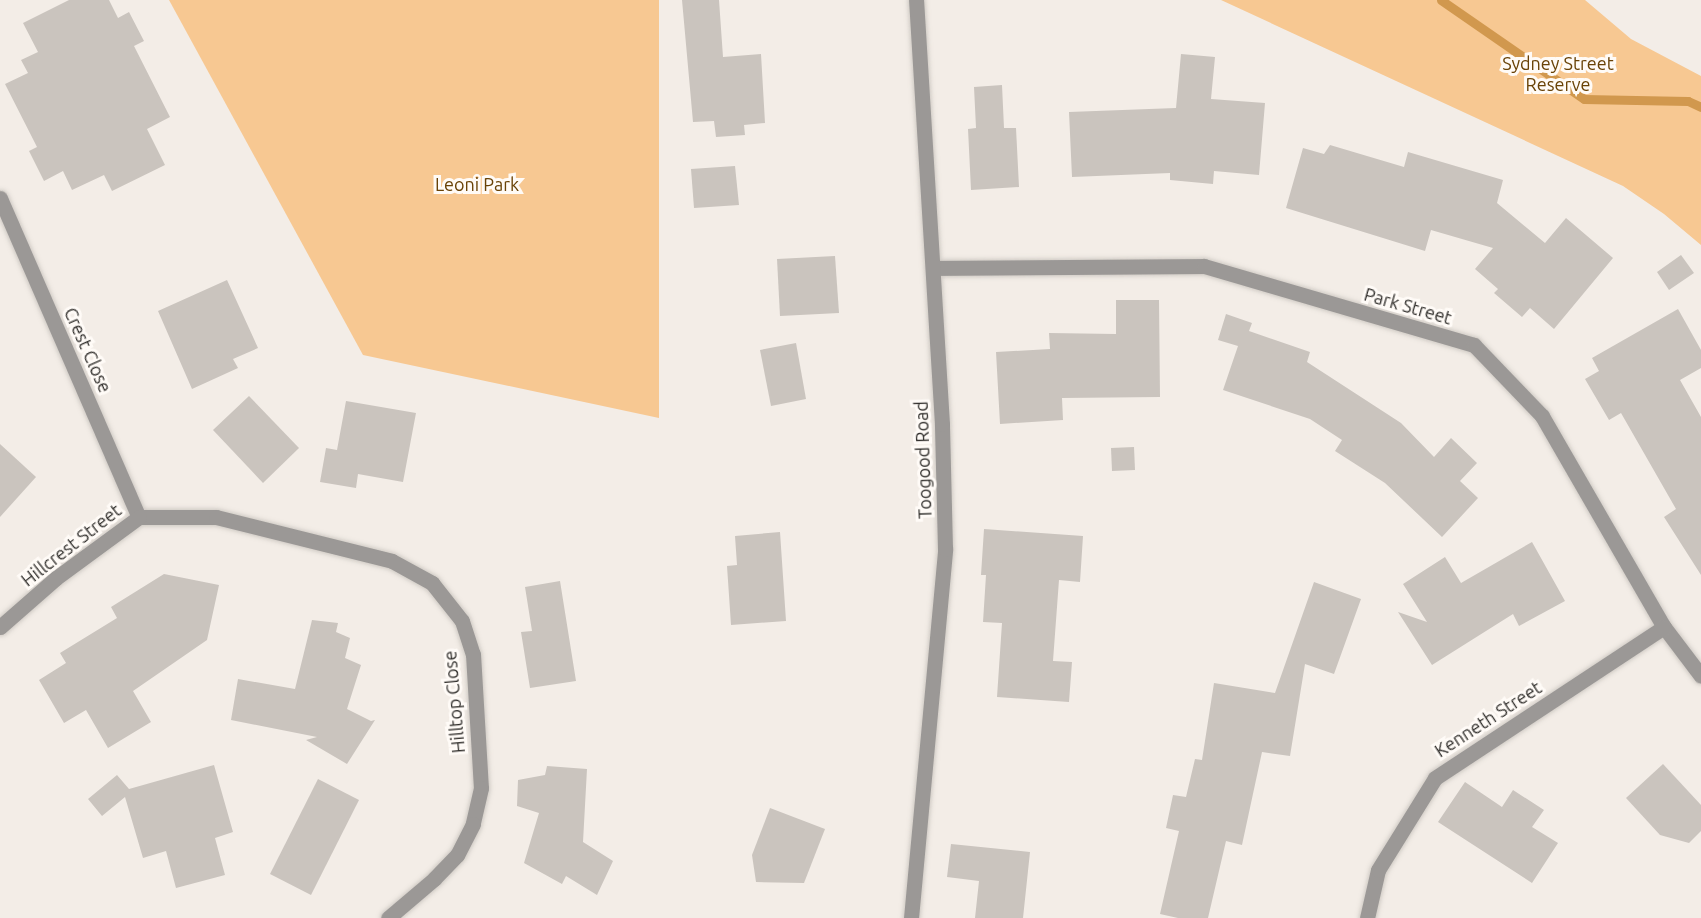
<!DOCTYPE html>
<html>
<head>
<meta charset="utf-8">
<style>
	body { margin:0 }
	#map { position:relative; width:1701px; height:918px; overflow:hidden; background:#f3ede7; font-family:Ubuntu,sans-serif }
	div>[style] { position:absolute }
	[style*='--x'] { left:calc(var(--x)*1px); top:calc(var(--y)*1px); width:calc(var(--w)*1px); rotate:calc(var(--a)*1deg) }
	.green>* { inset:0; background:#f7c892 }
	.stream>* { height:9px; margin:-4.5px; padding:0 4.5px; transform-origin:4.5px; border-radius:4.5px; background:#d1984e }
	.building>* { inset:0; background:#cac4be }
	.roads { filter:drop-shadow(0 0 2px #d0cbc5) drop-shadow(0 0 2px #d0cbc5) }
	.minor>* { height:15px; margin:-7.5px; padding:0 7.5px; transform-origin:7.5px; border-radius:7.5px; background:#9b9896 }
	span { translate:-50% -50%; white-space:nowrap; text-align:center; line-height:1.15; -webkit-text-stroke:6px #fffbf7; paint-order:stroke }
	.park-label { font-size:18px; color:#694206 }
	.street-label { font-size:18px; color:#312f2c }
</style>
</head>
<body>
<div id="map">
	<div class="green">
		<i style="clip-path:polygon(169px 0,659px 0,659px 418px,363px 355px)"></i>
		<i style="clip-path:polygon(1221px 0,1585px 0,1631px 39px,1701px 76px,1701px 245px,1664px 214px,1623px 186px)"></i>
	</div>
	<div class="stream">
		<i style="--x:1441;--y:0;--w:174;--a:34.7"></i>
		<i style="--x:1584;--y:99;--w:104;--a:1.1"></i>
		<i style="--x:1688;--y:101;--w:14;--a:25"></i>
	</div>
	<div class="building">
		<i style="clip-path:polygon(69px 0,109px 0,118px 18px,129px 12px,144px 41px,134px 46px,170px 117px,147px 129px,165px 165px,112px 191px,104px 175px,72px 190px,63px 171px,44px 181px,29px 151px,37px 147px,5px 84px,28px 73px,21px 60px,38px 52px,23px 23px)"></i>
		<i style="clip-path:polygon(682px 0,719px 0,723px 57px,761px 54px,765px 123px,744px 125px,745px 135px,716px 137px,714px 121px,693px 122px)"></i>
		<i style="clip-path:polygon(1181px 54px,1215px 57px,1211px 99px,1265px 103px,1259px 175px,1214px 171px,1213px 184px,1170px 180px,1170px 173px,1072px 177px,1069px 112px,1176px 108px)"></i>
		<i style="clip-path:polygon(1002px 85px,1004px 128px,1016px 128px,1019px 187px,971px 190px,968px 129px,976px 128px,974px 87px)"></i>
		<i style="clip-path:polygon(1330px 145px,1404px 167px,1408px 152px,1503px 180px,1497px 203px,1545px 243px,1566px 218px,1613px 258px,1554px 329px,1530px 308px,1522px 317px,1494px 293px,1498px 289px,1475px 269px,1493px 248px,1431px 230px,1425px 251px,1286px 208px,1303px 148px,1324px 154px)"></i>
		<i style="clip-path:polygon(735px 166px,739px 205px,694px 208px,691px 169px)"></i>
		<i style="clip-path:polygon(1681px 255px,1694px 273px,1669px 290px,1657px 272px)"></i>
		<i style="clip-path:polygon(835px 256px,839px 313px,780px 316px,777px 259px)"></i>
		<i style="clip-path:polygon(227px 280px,258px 348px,233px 359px,238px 368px,192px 389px,158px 311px)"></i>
		<i style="clip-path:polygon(1116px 300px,1159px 300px,1160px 397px,1062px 398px,1063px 420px,1000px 424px,996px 352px,1050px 349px,1049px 333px,1116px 334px)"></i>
		<i style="clip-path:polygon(1678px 309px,1701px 350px,1701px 368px,1680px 380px,1701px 417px,1701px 575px,1664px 517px,1676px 509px,1621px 413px,1609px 420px,1585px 379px,1599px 371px,1592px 358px)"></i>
		<i style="clip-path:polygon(1226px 314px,1252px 323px,1249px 331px,1310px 352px,1307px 362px,1401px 423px,1434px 457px,1451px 438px,1477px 463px,1460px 481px,1478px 498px,1442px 537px,1385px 483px,1335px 451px,1342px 440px,1310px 419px,1223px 390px,1238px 346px,1218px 340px)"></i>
		<i style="clip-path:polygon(796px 343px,806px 399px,771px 406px,760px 350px)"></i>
		<i style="clip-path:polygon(249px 396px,299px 448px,263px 483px,213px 430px)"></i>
		<i style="clip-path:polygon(346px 401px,416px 413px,403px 482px,358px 474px,356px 488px,320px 482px,326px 448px,337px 450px)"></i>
		<i style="clip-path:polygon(0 444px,36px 477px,0 517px)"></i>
		<i style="clip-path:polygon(1134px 447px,1135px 470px,1112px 471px,1111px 448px)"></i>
		<i style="clip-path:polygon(984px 529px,1083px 536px,1080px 582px,1059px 580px,1053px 661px,1072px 662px,1069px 702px,997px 697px,1002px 623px,983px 622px,986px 575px,981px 575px)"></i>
		<i style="clip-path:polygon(780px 532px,786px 621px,731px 625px,727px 566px,737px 565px,735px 536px)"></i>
		<i style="clip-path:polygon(1532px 542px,1565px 601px,1519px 626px,1513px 614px,1432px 665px,1398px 612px,1427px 622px,1403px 584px,1445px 557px,1461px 583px)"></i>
		<i style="clip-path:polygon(164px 574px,219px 585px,207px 640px,133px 691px,151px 722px,108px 748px,86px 710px,64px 723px,39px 680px,66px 663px,60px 653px,117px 618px,111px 607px)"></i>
		<i style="clip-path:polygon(560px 581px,576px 681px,530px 688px,521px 632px,532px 631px,525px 587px)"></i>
		<i style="clip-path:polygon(1314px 582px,1361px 599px,1334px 674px,1305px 664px,1290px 756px,1262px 752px,1242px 845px,1226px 841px,1208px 918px,1178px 918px,1160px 914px,1179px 831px,1166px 828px,1173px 795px,1186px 797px,1195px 759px,1202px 760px,1214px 683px,1275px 693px)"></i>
		<i style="clip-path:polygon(312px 620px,338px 623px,336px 632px,350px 638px,345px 658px,361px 665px,347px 709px,371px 721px,375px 720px,347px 764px,306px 740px,317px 737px,231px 720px,238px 679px,295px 689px)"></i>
		<i style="clip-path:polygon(1663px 764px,1701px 805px,1701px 831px,1689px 843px,1660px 835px,1626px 798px)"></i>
		<i style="clip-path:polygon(214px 765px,233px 832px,215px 838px,225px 875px,176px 888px,166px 851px,143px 858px,125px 797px,102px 816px,88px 799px,117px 775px,129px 789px)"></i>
		<i style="clip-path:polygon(547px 766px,587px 769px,583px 842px,613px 861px,597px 895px,566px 876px,562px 884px,524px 863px,539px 813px,517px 806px,518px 780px,545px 775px)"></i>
		<i style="clip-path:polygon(318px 779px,359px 800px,311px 895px,270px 874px)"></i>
		<i style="clip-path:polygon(1465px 782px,1502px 807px,1513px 790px,1544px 810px,1532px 827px,1558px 843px,1532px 883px,1438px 822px)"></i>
		<i style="clip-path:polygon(770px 808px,825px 829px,804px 883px,756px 882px,752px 855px)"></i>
		<i style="clip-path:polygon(951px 844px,1030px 852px,1023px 918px,975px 918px,979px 881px,947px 877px)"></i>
	</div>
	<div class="roads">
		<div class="minor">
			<i style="--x:0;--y:198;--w:348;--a:66.5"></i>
			<i style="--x:933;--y:268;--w:271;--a:-0.4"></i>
			<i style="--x:1204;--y:266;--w:281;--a:16.3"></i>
			<i style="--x:1474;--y:345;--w:98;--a:46.2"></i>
			<i style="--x:1542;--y:416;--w:244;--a:60"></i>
			<i style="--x:1664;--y:627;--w:61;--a:52.9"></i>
			<i style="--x:139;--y:517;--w:77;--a:0"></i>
			<i style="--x:216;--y:517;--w:181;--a:14"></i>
			<i style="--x:392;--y:561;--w:46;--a:28.8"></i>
			<i style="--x:432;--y:583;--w:48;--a:51.7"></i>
			<i style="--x:462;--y:621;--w:35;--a:72"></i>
			<i style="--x:473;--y:654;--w:134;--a:86.6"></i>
			<i style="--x:481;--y:788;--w:37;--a:103"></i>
			<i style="--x:473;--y:824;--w:35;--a:117"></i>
			<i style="--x:457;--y:855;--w:33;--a:134"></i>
			<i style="--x:434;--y:879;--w:60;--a:139.7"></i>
			<i style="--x:0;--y:627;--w:74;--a:-41.2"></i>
			<i style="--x:56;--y:578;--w:103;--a:-36.3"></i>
			<i style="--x:911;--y:918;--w:371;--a:-84.7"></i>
			<i style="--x:945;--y:549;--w:125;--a:-91.4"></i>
			<i style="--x:942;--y:424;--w:425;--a:-93.5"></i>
			<i style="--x:1367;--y:918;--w:49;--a:-77.1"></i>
			<i style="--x:1378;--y:870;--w:108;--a:-58.2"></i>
			<i style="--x:1435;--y:778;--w:274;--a:-33.4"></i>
		</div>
	</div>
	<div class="park-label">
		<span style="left:1558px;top:74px">Sydney Street<br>Reserve</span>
		<span style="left:477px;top:184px">Leoni Park</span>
	</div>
	<div class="street-label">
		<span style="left:1408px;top:306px;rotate:16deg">Park Street</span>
		<span style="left:88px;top:350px;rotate:66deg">Crest Close</span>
		<span style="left:923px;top:460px;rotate:-92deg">Toogood Road</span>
		<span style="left:71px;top:545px;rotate:-38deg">Hillcrest Street</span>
		<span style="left:454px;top:702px;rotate:-95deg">Hilltop Close</span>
		<span style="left:1488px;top:719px;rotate:-33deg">Kenneth Street</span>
	</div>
</div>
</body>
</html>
